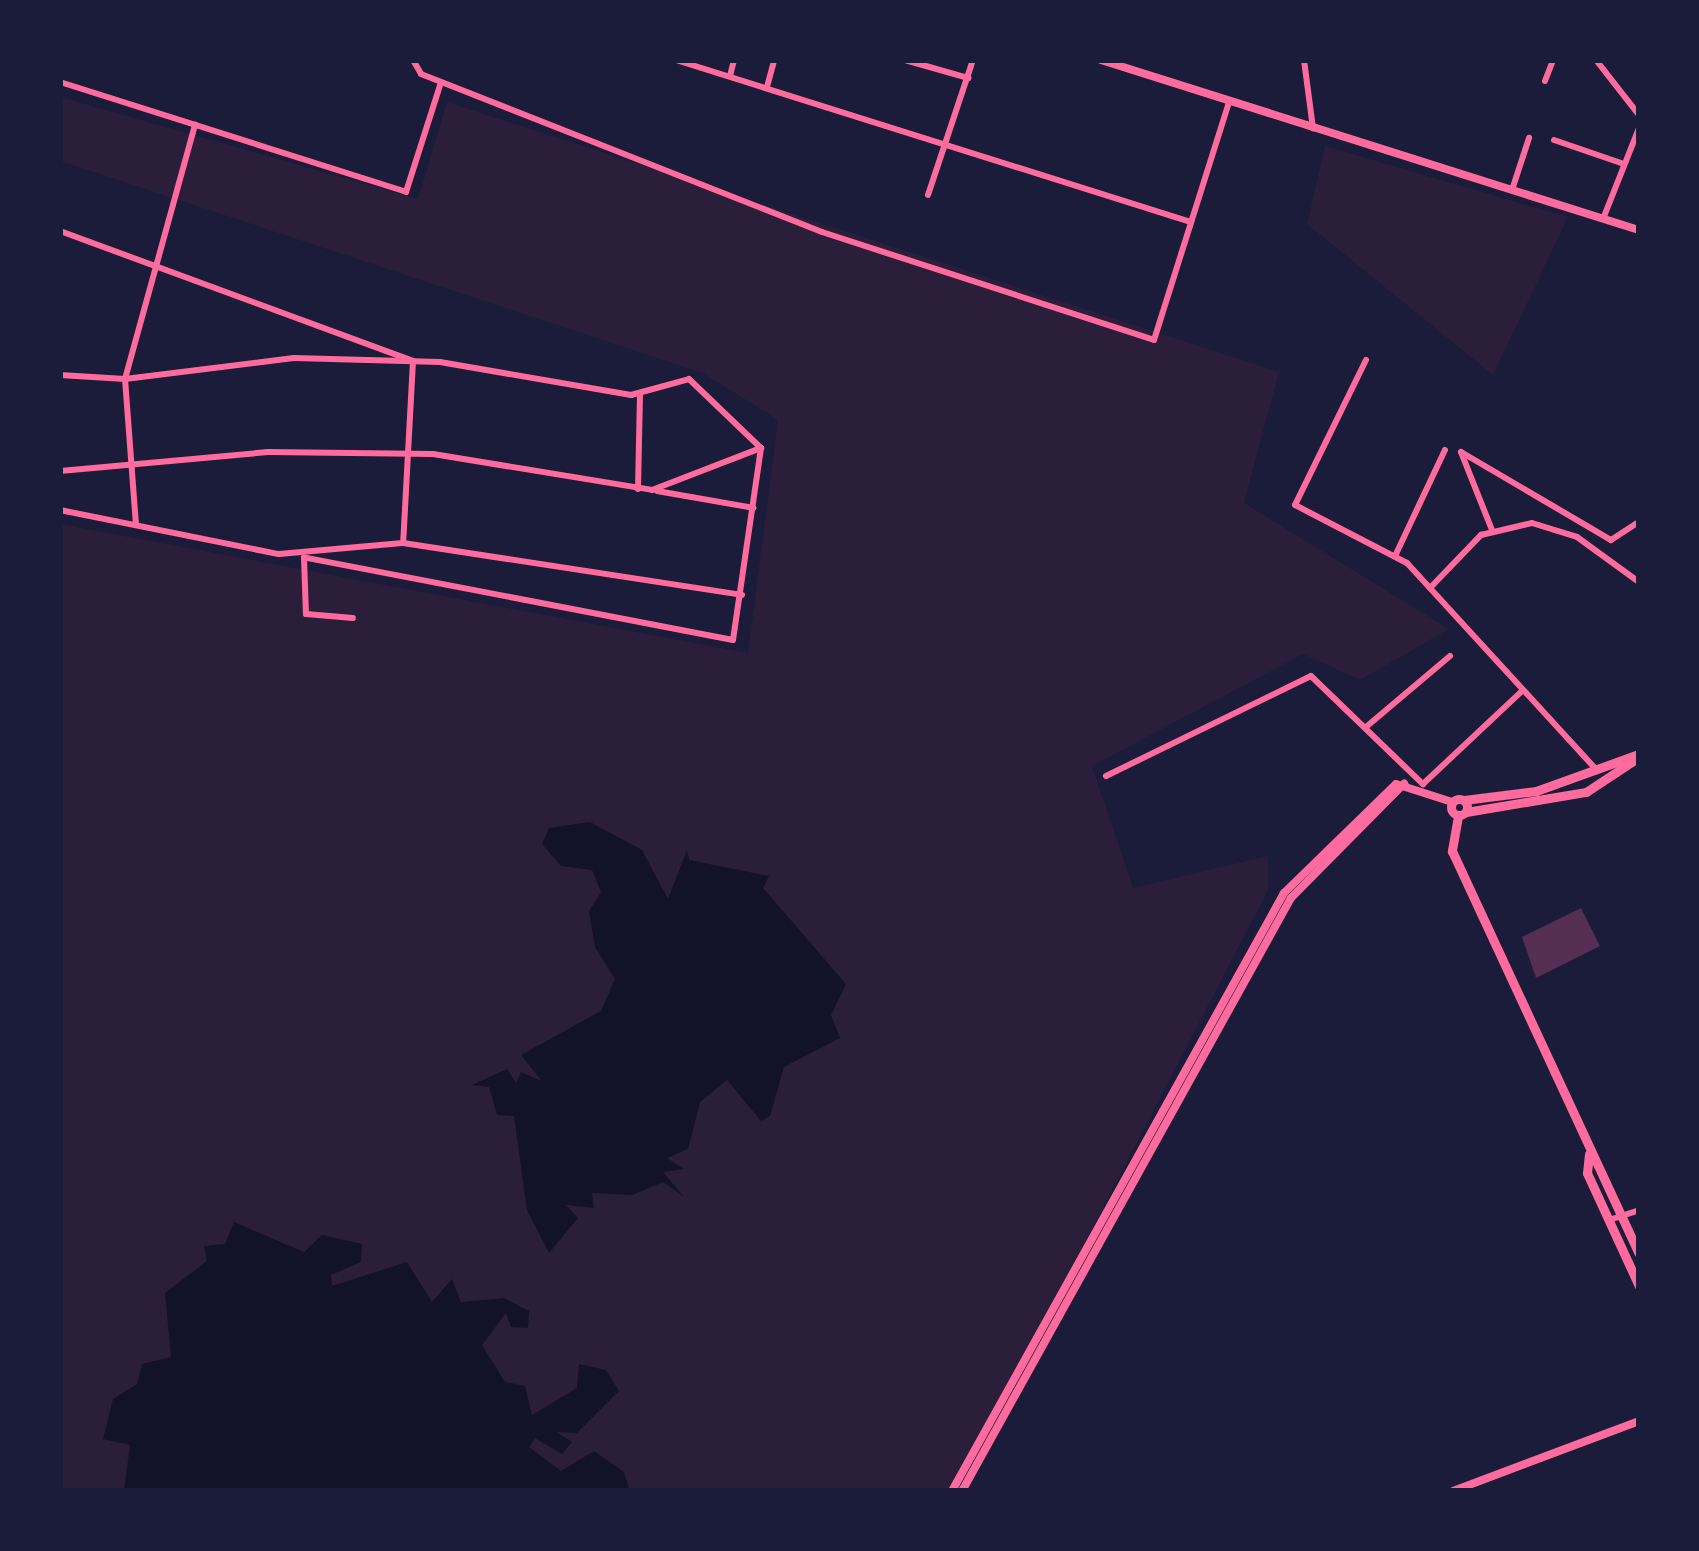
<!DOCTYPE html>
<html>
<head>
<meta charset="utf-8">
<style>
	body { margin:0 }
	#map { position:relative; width:1699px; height:1551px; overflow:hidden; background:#1b1b3a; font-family:Georgia,serif }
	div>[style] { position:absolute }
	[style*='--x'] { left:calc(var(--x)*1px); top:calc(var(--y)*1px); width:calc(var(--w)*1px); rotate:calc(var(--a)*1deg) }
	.green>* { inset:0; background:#2a1e3b }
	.water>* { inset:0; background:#12122b }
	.building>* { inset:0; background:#542f53 }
	.minor>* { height:6px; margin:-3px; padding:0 3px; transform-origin:3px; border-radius:3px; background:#ff6b9d }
	.tertiary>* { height:8px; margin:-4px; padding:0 4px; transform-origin:4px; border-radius:4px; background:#ff6b9d }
	.secondary>* { height:8px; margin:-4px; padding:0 4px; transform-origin:4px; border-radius:4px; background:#ff6b9d }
	.primary>* { height:9px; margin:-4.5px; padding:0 4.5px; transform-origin:4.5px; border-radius:4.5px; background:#ff6b9d }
	.primary>.ring { margin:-4.5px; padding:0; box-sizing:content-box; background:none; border:9px solid #ff6b9d; border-radius:50% }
	span { translate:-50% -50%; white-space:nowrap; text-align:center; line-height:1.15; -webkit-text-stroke:12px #1b1b3a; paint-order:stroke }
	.frame { position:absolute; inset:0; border:63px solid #1b1b3a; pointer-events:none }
</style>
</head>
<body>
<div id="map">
	<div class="green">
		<i style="clip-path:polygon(60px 97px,418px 199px,447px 102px,1279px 372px,1244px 503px,1449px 629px,1360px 680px,1303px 654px,1092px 766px,1133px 888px,1268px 856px,1268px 890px,956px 1491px,60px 1491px,60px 524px,748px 653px,778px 420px,703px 373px,60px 161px)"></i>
		<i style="clip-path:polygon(1325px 146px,1568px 217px,1493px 375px,1307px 224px)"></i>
	</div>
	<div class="water">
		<i style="clip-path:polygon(590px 822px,642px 850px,668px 899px,687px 850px,689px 860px,769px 876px,763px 888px,846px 984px,831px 1015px,840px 1038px,784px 1067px,770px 1116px,761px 1121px,727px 1080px,700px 1102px,688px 1149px,667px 1158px,684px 1169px,663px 1172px,684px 1197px,663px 1182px,632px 1195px,592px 1193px,594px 1208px,566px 1205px,578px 1218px,549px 1253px,527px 1210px,514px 1116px,497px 1115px,489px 1087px,472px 1085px,507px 1069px,516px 1083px,521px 1072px,542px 1081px,521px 1055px,601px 1011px,615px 979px,595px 947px,589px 911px,601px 892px,592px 870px,561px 866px,542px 844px,549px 828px)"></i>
		<i style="clip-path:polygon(234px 1222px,304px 1252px,322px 1235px,362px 1244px,361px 1262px,331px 1275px,332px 1286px,407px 1262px,432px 1302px,452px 1279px,461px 1302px,504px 1298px,529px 1311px,528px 1328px,511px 1327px,506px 1313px,482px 1345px,505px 1382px,525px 1386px,532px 1415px,577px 1388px,579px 1364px,606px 1370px,619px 1391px,577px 1433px,556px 1432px,572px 1442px,562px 1454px,535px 1438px,529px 1447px,561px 1471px,594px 1451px,624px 1472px,630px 1491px,124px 1491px,130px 1445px,103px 1439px,113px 1399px,137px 1384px,142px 1364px,171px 1357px,165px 1293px,207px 1261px,204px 1246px,225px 1244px)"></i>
	</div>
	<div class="building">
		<i style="clip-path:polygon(1581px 908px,1600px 946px,1536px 978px,1522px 937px)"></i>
	</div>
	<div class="minor">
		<i style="--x:413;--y:60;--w:16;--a:60"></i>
		<i style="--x:421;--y:74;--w:431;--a:21.5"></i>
		<i style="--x:822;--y:232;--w:349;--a:18"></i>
		<i style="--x:1154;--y:340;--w:250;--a:-72.5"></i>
		<i style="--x:676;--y:60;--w:540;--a:17.46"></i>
		<i style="--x:905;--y:60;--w:66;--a:15.9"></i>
		<i style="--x:1304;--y:60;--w:69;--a:82.5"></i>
		<i style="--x:1596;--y:60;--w:70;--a:52"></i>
		<i style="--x:730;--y:76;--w:16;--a:-76"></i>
		<i style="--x:1545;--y:81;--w:22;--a:-69"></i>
		<i style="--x:60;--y:82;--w:363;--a:17.6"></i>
		<i style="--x:406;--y:192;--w:115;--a:-72.3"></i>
		<i style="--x:767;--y:87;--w:28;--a:-75"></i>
		<i style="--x:1554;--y:140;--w:74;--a:18.9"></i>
		<i style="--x:1512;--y:190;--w:55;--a:-71.9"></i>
		<i style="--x:928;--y:195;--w:142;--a:-71.6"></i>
		<i style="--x:1603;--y:219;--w:98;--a:-68.4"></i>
		<i style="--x:60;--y:231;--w:376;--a:20.2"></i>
		<i style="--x:413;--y:361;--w:182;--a:93.1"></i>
		<i style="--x:1366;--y:360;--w:161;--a:116.1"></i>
		<i style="--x:1295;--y:505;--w:126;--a:27.4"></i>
		<i style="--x:1407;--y:563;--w:280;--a:47.5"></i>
		<i style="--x:60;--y:375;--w:65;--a:3.5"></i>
		<i style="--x:125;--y:379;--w:170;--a:-7.1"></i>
		<i style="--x:294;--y:358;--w:146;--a:1.6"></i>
		<i style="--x:440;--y:362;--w:194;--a:9.8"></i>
		<i style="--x:631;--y:395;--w:60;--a:-15.4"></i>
		<i style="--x:689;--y:379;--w:100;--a:43.8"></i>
		<i style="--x:761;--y:448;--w:194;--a:98.3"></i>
		<i style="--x:733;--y:640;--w:437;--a:-169.1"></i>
		<i style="--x:60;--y:471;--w:209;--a:-5.2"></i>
		<i style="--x:268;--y:452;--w:165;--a:0.7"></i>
		<i style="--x:433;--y:454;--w:222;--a:9.3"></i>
		<i style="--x:652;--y:490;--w:117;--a:-21.1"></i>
		<i style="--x:638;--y:489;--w:94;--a:-88.8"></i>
		<i style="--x:657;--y:491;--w:98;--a:9.9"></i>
		<i style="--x:60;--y:510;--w:223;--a:11.4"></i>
		<i style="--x:279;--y:554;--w:124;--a:-5.1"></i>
		<i style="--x:403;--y:543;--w:343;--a:8.7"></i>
		<i style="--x:136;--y:525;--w:146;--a:-94.3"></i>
		<i style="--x:125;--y:379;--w:264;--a:-74.6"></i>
		<i style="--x:1492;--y:530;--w:84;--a:-111.7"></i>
		<i style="--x:1461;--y:452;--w:174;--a:30.4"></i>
		<i style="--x:1611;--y:540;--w:33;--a:-33"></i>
		<i style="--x:1396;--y:554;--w:115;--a:-64.8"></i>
		<i style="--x:304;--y:558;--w:56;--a:88"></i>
		<i style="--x:306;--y:614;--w:47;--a:4.9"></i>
		<i style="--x:1430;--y:588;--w:74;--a:-46.1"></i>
		<i style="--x:1481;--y:535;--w:52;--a:-13.2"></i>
		<i style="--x:1532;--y:523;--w:47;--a:17.3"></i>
		<i style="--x:1577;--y:537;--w:77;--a:36"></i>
		<i style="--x:1366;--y:727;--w:110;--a:-40.2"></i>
		<i style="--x:1106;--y:776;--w:228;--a:-26"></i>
		<i style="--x:1311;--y:676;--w:156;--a:44"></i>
		<i style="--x:1423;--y:784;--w:136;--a:-43.2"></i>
		<i style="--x:1609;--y:1220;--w:32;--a:-18"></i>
	</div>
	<div class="tertiary">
		<i style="--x:1101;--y:60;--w:564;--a:17.54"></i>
		<i style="--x:1453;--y:1491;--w:199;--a:-20.6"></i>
	</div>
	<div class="secondary">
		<i style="--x:952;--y:1491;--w:684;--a:-60.96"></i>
		<i style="--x:1284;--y:893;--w:156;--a:-44.2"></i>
		<i style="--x:1396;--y:784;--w:59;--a:17.8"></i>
		<i style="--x:962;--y:1491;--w:678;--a:-60.98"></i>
		<i style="--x:1291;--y:898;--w:161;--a:-45.3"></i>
	</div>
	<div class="primary">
		<i class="ring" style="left:1451px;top:799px;width:7px;height:7px"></i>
		<i style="--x:1464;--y:800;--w:73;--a:-7.1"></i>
		<i style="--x:1536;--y:791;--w:109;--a:-19.8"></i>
		<i style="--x:1466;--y:812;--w:122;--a:-9.5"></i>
		<i style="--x:1586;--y:792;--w:64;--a:-33.4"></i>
		<i style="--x:1458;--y:816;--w:36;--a:100"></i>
		<i style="--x:1452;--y:851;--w:443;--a:65.1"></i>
		<i style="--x:1589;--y:1154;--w:19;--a:96"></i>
		<i style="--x:1587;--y:1173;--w:124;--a:65.3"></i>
	</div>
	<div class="frame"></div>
</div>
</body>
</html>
